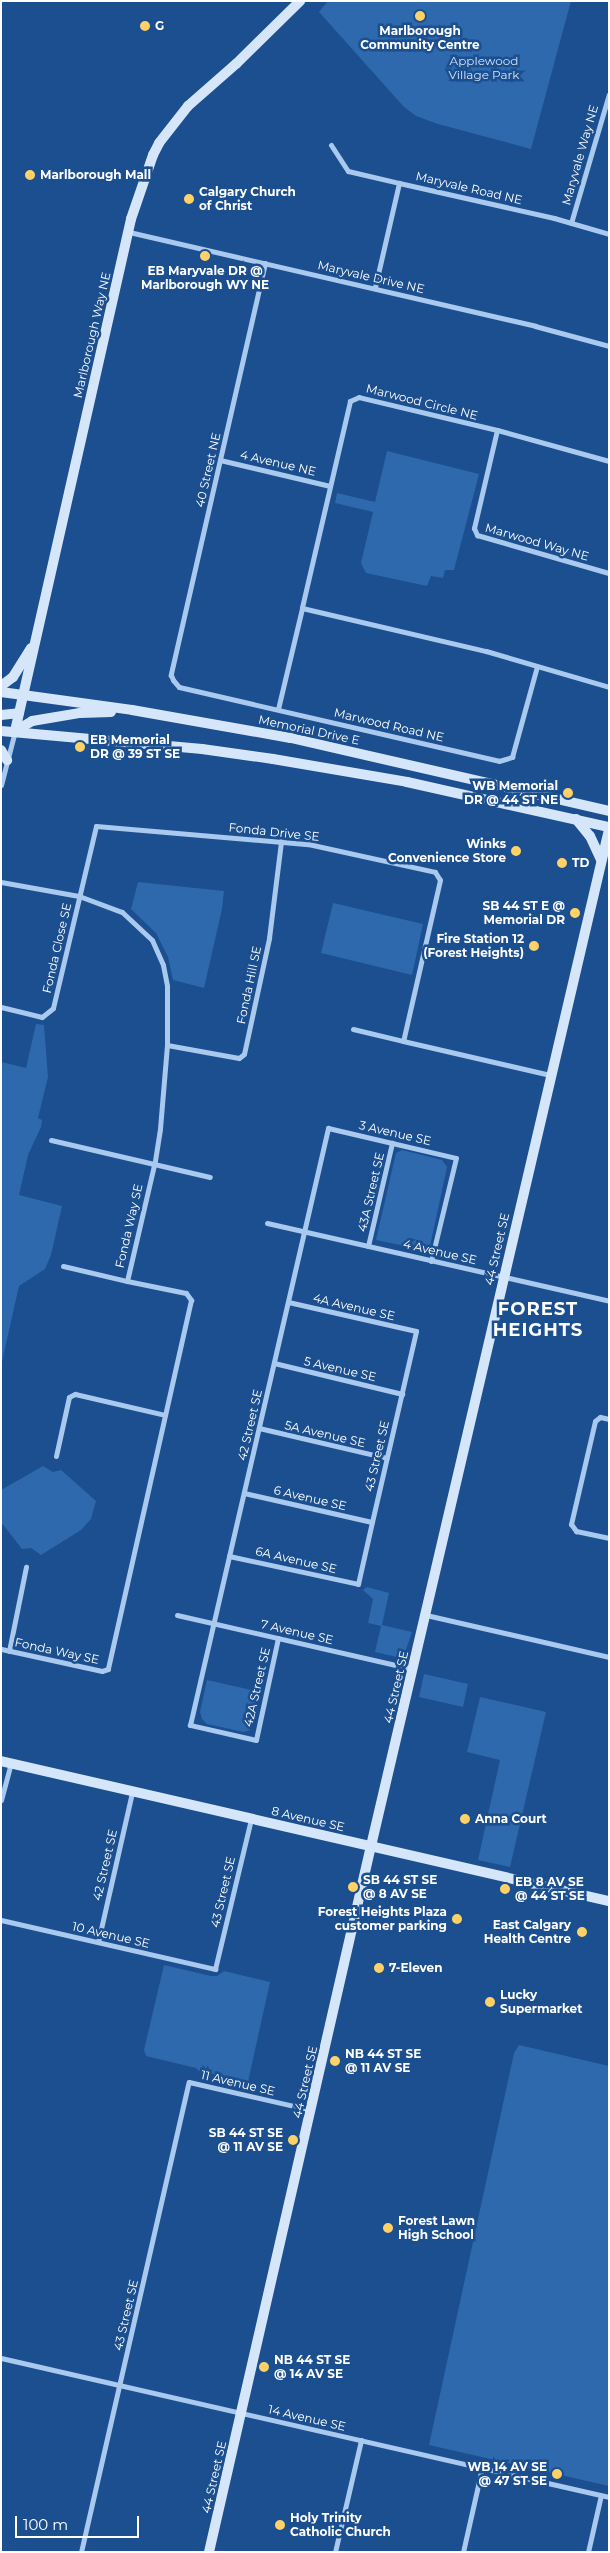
<!DOCTYPE html>
<html>
<head>
<meta charset="utf-8">
<style>
	body { margin:0 }
	#map { position:relative; width:610px; height:2553px; overflow:hidden; background:#1b4f8f; font-family:Montserrat,sans-serif }
	div>[style] { position:absolute }
	[style*='--x'] { left:calc(var(--x)*1px); top:calc(var(--y)*1px); width:calc(var(--w)*1px); rotate:calc(var(--a)*1deg) }
	.green>* { inset:0; background:#2e69ad }
	.street>* { height:5px; margin:-2.5px; padding:0 2.5px; transform-origin:2.5px; border-radius:2.5px; background:#a9c9ee }
	.secondary>* { height:10px; margin:-5px; padding:0 5px; transform-origin:5px; border-radius:5px; background:#d6e6fa }
	.dots>* { width:14px; height:14px; translate:-50% -50%; box-sizing:border-box; border:2px solid #1b4f8f; border-radius:50% }
	span { translate:-50% -50%; white-space:nowrap; text-align:center; line-height:1.15; -webkit-text-stroke:5px #1b4f8f; paint-order:stroke }
	.poi-label { font-size:12px; color:#fff; font-weight:700 }
	.left { translate:0 -50%; text-align:left }
	.right { translate:-100% -50%; text-align:right }
	.park-label { font-size:12px; color:#cfe3fa }
	.street-label { font-size:12px; color:#fff }
	.district-label { font-size:18px; color:#fff; font-weight:700; letter-spacing:1px }
	.frame { position:absolute; inset:0; border:2px solid #fff; pointer-events:none }
	.scale { position:absolute; left:15px; top:2516px; width:124px; height:22px; box-sizing:border-box; border:2px solid #fff; border-top:0; padding-left:6px; font-size:15px; line-height:18px; white-space:nowrap; color:#fff; -webkit-text-stroke:4px #1b4f8f; paint-order:stroke }
</style>
</head>
<body>
<div id="map">
	<div class="green">
		<i style="clip-path:polygon(328px 1px,571px 1px,531px 149px,438px 124px,416px 116px,404px 107px,319px 12px)"></i>
		<i style="clip-path:polygon(387px 451px,479px 474px,454px 570px,445px 570px,443px 578px,431px 576px,427px 586px,366px 573px,361px 563px,373px 512px,335px 503px,337px 493px,375px 502px)"></i>
		<i style="clip-path:polygon(138px 882px,224px 891px,222px 909px,204px 988px,173px 980px,168px 957px,156px 933px,131px 909px)"></i>
		<i style="clip-path:polygon(333px 903px,423px 924px,412px 975px,321px 953px)"></i>
		<i style="clip-path:polygon(36px 1024px,44px 1025px,48px 1077px,38px 1118px,42px 1120px,41px 1127px,28px 1155px,19px 1195px,62px 1206px,51px 1255px,45px 1269px,19px 1286px,1px 1366px,1px 1062px,26px 1068px)"></i>
		<i style="clip-path:polygon(402px 1150px,442px 1160px,447px 1167px,429px 1251px,376px 1240px,396px 1153px)"></i>
		<i style="clip-path:polygon(43px 1466px,53px 1472px,61px 1470px,96px 1501px,91px 1519px,81px 1530px,41px 1555px,31px 1548px,22px 1549px,1px 1522px,1px 1490px)"></i>
		<i style="clip-path:polygon(367px 1587px,389px 1593px,382px 1625px,412px 1632px,404px 1655px,397px 1657px,375px 1652px,381px 1626px,368px 1623px,373px 1599px,363px 1590px)"></i>
		<i style="clip-path:polygon(424px 1674px,468px 1684px,463px 1707px,419px 1697px)"></i>
		<i style="clip-path:polygon(207px 1680px,260px 1692px,250px 1730px,244px 1732px,207px 1724px,202px 1719px,200px 1712px)"></i>
		<i style="clip-path:polygon(480px 1697px,546px 1712px,510px 1867px,478px 1860px,500px 1760px,467px 1752px)"></i>
		<i style="clip-path:polygon(164px 1965px,211px 1976px,217px 1976px,224px 1971px,270px 1982px,248px 2082px,199px 2071px,196px 2068px,146px 2056px,144px 2050px)"></i>
		<i style="clip-path:polygon(519px 2045px,609px 2066px,609px 2486px,429px 2445px,514px 2053px)"></i>
	</div>
	<div class="street">
		<i style="--x:331;--y:145;--w:31;--a:57"></i>
		<i style="--x:348;--y:171;--w:52;--a:13.2"></i>
		<i style="--x:571;--y:223;--w:134;--a:-73.6"></i>
		<i style="--x:129;--y:232;--w:417;--a:13"></i>
		<i style="--x:535;--y:326;--w:77;--a:15.1"></i>
		<i style="--x:265;--y:263;--w:423;--a:102.9"></i>
		<i style="--x:171;--y:675;--w:5;--a:68"></i>
		<i style="--x:173;--y:680;--w:9;--a:49"></i>
		<i style="--x:179;--y:687;--w:328;--a:13"></i>
		<i style="--x:499;--y:761;--w:14;--a:-17"></i>
		<i style="--x:512;--y:757;--w:94;--a:-74.6"></i>
		<i style="--x:375;--y:287;--w:107;--a:-77"></i>
		<i style="--x:399;--y:183;--w:159;--a:12.7"></i>
		<i style="--x:554;--y:218;--w:57;--a:16.2"></i>
		<i style="--x:497;--y:430;--w:101;--a:103.2"></i>
		<i style="--x:474;--y:528;--w:8;--a:67"></i>
		<i style="--x:477;--y:535;--w:137;--a:16.1"></i>
		<i style="--x:220;--y:460;--w:113;--a:13.3"></i>
		<i style="--x:609;--y:461;--w:116;--a:-164.5"></i>
		<i style="--x:497;--y:430;--w:142;--a:-166.6"></i>
		<i style="--x:359;--y:397;--w:10;--a:156"></i>
		<i style="--x:350;--y:401;--w:212;--a:103.1"></i>
		<i style="--x:302;--y:608;--w:189;--a:13.2"></i>
		<i style="--x:486;--y:651;--w:128;--a:16.3"></i>
		<i style="--x:278;--y:709;--w:104;--a:-76.6"></i>
		<i style="--x:1;--y:785;--w:56;--a:-75.5"></i>
		<i style="--x:1;--y:882;--w:79;--a:10.2"></i>
		<i style="--x:79;--y:896;--w:46;--a:20.4"></i>
		<i style="--x:122;--y:912;--w:41;--a:43"></i>
		<i style="--x:152;--y:940;--w:27;--a:66"></i>
		<i style="--x:163;--y:965;--w:21;--a:79"></i>
		<i style="--x:167;--y:986;--w:59;--a:90"></i>
		<i style="--x:167;--y:1045;--w:84;--a:94.8"></i>
		<i style="--x:160;--y:1129;--w:36;--a:99"></i>
		<i style="--x:154;--y:1165;--w:119;--a:103.1"></i>
		<i style="--x:127;--y:1281;--w:60;--a:11.5"></i>
		<i style="--x:186;--y:1293;--w:9;--a:54"></i>
		<i style="--x:191;--y:1300;--w:378;--a:102.7"></i>
		<i style="--x:108;--y:1669;--w:6;--a:162"></i>
		<i style="--x:102;--y:1671;--w:103;--a:-167.7"></i>
		<i style="--x:1;--y:1007;--w:42;--a:13.7"></i>
		<i style="--x:42;--y:1017;--w:14;--a:-39"></i>
		<i style="--x:53;--y:1008;--w:187;--a:-76.7"></i>
		<i style="--x:96;--y:826;--w:213;--a:4.9"></i>
		<i style="--x:308;--y:844;--w:130;--a:12.4"></i>
		<i style="--x:435;--y:872;--w:9;--a:58"></i>
		<i style="--x:440;--y:880;--w:165;--a:102.9"></i>
		<i style="--x:403;--y:1041;--w:151;--a:13"></i>
		<i style="--x:353;--y:1029;--w:51;--a:13.5"></i>
		<i style="--x:167;--y:1045;--w:73;--a:10.2"></i>
		<i style="--x:239;--y:1058;--w:6;--a:-39"></i>
		<i style="--x:244;--y:1054;--w:119;--a:-77.8"></i>
		<i style="--x:269;--y:938;--w:98;--a:-82.9"></i>
		<i style="--x:51;--y:1140;--w:163;--a:13.1"></i>
		<i style="--x:267;--y:1223;--w:351;--a:12.8"></i>
		<i style="--x:368;--y:1246;--w:106;--a:-76.9"></i>
		<i style="--x:63;--y:1266;--w:66;--a:13.2"></i>
		<i style="--x:274;--y:1363;--w:132;--a:13.6"></i>
		<i style="--x:609;--y:1419;--w:9;--a:-167"></i>
		<i style="--x:600;--y:1417;--w:6;--a:141"></i>
		<i style="--x:595;--y:1421;--w:106;--a:103.1"></i>
		<i style="--x:571;--y:1524;--w:9;--a:54"></i>
		<i style="--x:576;--y:1531;--w:34;--a:12"></i>
		<i style="--x:259;--y:1428;--w:131;--a:13.2"></i>
		<i style="--x:56;--y:1456;--w:60;--a:-77.6"></i>
		<i style="--x:69;--y:1397;--w:7;--a:-27"></i>
		<i style="--x:75;--y:1394;--w:92;--a:13.1"></i>
		<i style="--x:244;--y:1493;--w:131;--a:12.8"></i>
		<i style="--x:229;--y:1556;--w:132;--a:12.2"></i>
		<i style="--x:358;--y:1584;--w:64;--a:-77.3"></i>
		<i style="--x:372;--y:1522;--w:196;--a:-77"></i>
		<i style="--x:416;--y:1331;--w:131;--a:-167.2"></i>
		<i style="--x:177;--y:1615;--w:241;--a:12.9"></i>
		<i style="--x:426;--y:1615;--w:188;--a:12.9"></i>
		<i style="--x:278;--y:1638;--w:104;--a:102.2"></i>
		<i style="--x:256;--y:1740;--w:68;--a:-167.2"></i>
		<i style="--x:190;--y:1725;--w:613;--a:-76.98"></i>
		<i style="--x:328;--y:1128;--w:131;--a:13.2"></i>
		<i style="--x:456;--y:1158;--w:106;--a:103.6"></i>
		<i style="--x:9;--y:1651;--w:86;--a:-78.6"></i>
		<i style="--x:1;--y:1800;--w:38;--a:-75"></i>
		<i style="--x:1;--y:1920;--w:220;--a:12.9"></i>
		<i style="--x:215;--y:1969;--w:154;--a:-76.5"></i>
		<i style="--x:98;--y:1942;--w:154;--a:-77.2"></i>
		<i style="--x:1;--y:2358;--w:624;--a:12.88"></i>
		<i style="--x:81;--y:2552;--w:482;--a:-77.1"></i>
		<i style="--x:189;--y:2082;--w:125;--a:12.9"></i>
		<i style="--x:335;--y:2552;--w:115;--a:-76.9"></i>
		<i style="--x:463;--y:2552;--w:86;--a:-77.3"></i>
		<i style="--x:588;--y:2552;--w:58;--a:-77.2"></i>
	</div>
	<div class="secondary">
		<i style="--x:1;--y:686;--w:15;--a:-37"></i>
		<i style="--x:13;--y:677;--w:34;--a:-58"></i>
		<i style="--x:1;--y:692;--w:132;--a:7.8"></i>
		<i style="--x:132;--y:710;--w:161;--a:10"></i>
		<i style="--x:291;--y:738;--w:326;--a:12.9"></i>
		<i style="--x:1;--y:715;--w:18;--a:-6"></i>
		<i style="--x:1;--y:731;--w:202;--a:5.1"></i>
		<i style="--x:202;--y:749;--w:72;--a:8"></i>
		<i style="--x:273;--y:759;--w:136;--a:9.7"></i>
		<i style="--x:407;--y:782;--w:207;--a:12.6"></i>
		<i style="--x:15;--y:731;--w:525;--a:-77.23"></i>
		<i style="--x:131;--y:219;--w:68;--a:-71"></i>
		<i style="--x:153;--y:155;--w:13;--a:-63"></i>
		<i style="--x:159;--y:143;--w:47;--a:-51.9"></i>
		<i style="--x:188;--y:106;--w:64;--a:-41.2"></i>
		<i style="--x:236;--y:64;--w:90;--a:-44.5"></i>
		<i style="--x:15;--y:731;--w:20;--a:-30"></i>
		<i style="--x:32;--y:721;--w:49;--a:-9.5"></i>
		<i style="--x:80;--y:713;--w:31;--a:-2"></i>
		<i style="--x:1;--y:750;--w:12;--a:59"></i>
		<i style="--x:576;--y:819;--w:22;--a:51"></i>
		<i style="--x:590;--y:836;--w:26;--a:65"></i>
		<i style="--x:1;--y:1761;--w:624;--a:12.97"></i>
		<i style="--x:209;--y:2552;--w:724;--a:-77.08"></i>
		<i style="--x:371;--y:1846;--w:1044;--a:-76.82"></i>
	</div>
	<div class="dots">
		<i style="left:420px;top:16px;background:#ffd166"></i>
		<i style="left:145px;top:26px;background:#ffd166"></i>
		<i style="left:30px;top:175px;background:#ffd166"></i>
		<i style="left:189px;top:199px;background:#ffd166"></i>
		<i style="left:205px;top:256px;background:#ffd166"></i>
		<i style="left:80px;top:747px;background:#ffd166"></i>
		<i style="left:568px;top:793px;background:#ffd166"></i>
		<i style="left:516px;top:851px;background:#ffd166"></i>
		<i style="left:562px;top:863px;background:#ffd166"></i>
		<i style="left:575px;top:913px;background:#ffd166"></i>
		<i style="left:534px;top:946px;background:#ffd166"></i>
		<i style="left:465px;top:1819px;background:#ffd166"></i>
		<i style="left:353px;top:1887px;background:#ffd166"></i>
		<i style="left:505px;top:1889px;background:#ffd166"></i>
		<i style="left:457px;top:1919px;background:#ffd166"></i>
		<i style="left:582px;top:1932px;background:#ffd166"></i>
		<i style="left:379px;top:1968px;background:#ffd166"></i>
		<i style="left:490px;top:2002px;background:#ffd166"></i>
		<i style="left:335px;top:2061px;background:#ffd166"></i>
		<i style="left:293px;top:2140px;background:#ffd166"></i>
		<i style="left:388px;top:2228px;background:#ffd166"></i>
		<i style="left:264px;top:2367px;background:#ffd166"></i>
		<i style="left:557px;top:2474px;background:#ffd166"></i>
		<i style="left:280px;top:2525px;background:#ffd166"></i>
	</div>
	<div class="poi-label">
		<span class="left" style="left:155px;top:26px">G</span>
		<span style="left:420px;top:38px">Marlborough<br>Community Centre</span>
		<span class="left" style="left:40px;top:175px">Marlborough Mall</span>
		<span class="left" style="left:199px;top:199px">Calgary Church<br>of Christ</span>
		<span style="left:205px;top:278px">EB Maryvale DR @<br>Marlborough WY NE</span>
		<span class="left" style="left:90px;top:747px">EB Memorial<br>DR @ 39 ST SE</span>
		<span class="right" style="left:558px;top:793px">WB Memorial<br>DR @ 44 ST NE</span>
		<span class="right" style="left:506px;top:851px">Winks<br>Convenience Store</span>
		<span class="left" style="left:572px;top:863px">TD</span>
		<span class="right" style="left:565px;top:913px">SB 44 ST E @<br>Memorial DR</span>
		<span class="right" style="left:524px;top:946px">Fire Station 12<br>(Forest Heights)</span>
		<span class="left" style="left:475px;top:1819px">Anna Court</span>
		<span class="left" style="left:363px;top:1887px">SB 44 ST SE<br>@ 8 AV SE</span>
		<span class="left" style="left:515px;top:1889px">EB 8 AV SE<br>@ 44 ST SE</span>
		<span class="right" style="left:447px;top:1919px">Forest Heights Plaza<br>customer parking</span>
		<span class="right" style="left:571px;top:1932px">East Calgary<br>Health Centre</span>
		<span class="left" style="left:389px;top:1968px">7-Eleven</span>
		<span class="left" style="left:500px;top:2002px">Lucky<br>Supermarket</span>
		<span class="left" style="left:345px;top:2061px">NB 44 ST SE<br>@ 11 AV SE</span>
		<span class="right" style="left:283px;top:2140px">SB 44 ST SE<br>@ 11 AV SE</span>
		<span class="left" style="left:398px;top:2228px">Forest Lawn<br>High School</span>
		<span class="left" style="left:274px;top:2367px">NB 44 ST SE<br>@ 14 AV SE</span>
		<span class="right" style="left:547px;top:2474px">WB 14 AV SE<br>@ 47 ST SE</span>
		<span class="left" style="left:290px;top:2525px">Holy Trinity<br>Catholic Church</span>
	</div>
	<div class="park-label">
		<span style="left:484px;top:68px">Applewood<br>Village Park</span>
	</div>
	<div class="street-label">
		<span style="left:580px;top:155px;rotate:-74deg">Maryvale Way NE</span>
		<span style="left:469px;top:188px;rotate:13deg">Maryvale Road NE</span>
		<span style="left:371px;top:277px;rotate:13deg">Maryvale Drive NE</span>
		<span style="left:92px;top:335px;rotate:-77deg">Marlborough Way NE</span>
		<span style="left:422px;top:402px;rotate:14deg">Marwood Circle NE</span>
		<span style="left:278px;top:463px;rotate:13deg">4 Avenue NE</span>
		<span style="left:208px;top:470px;rotate:-77deg">40 Street NE</span>
		<span style="left:537px;top:542px;rotate:16deg">Marwood Way NE</span>
		<span style="left:389px;top:725px;rotate:13deg">Marwood Road NE</span>
		<span style="left:309px;top:730px;rotate:12deg">Memorial Drive E</span>
		<span style="left:274px;top:832px;rotate:6deg">Fonda Drive SE</span>
		<span style="left:57px;top:948px;rotate:-77deg">Fonda Close SE</span>
		<span style="left:249px;top:985px;rotate:-78deg">Fonda Hill SE</span>
		<span style="left:395px;top:1133px;rotate:13deg">3 Avenue SE</span>
		<span style="left:371px;top:1192px;rotate:-77deg">43A Street SE</span>
		<span style="left:129px;top:1226px;rotate:-77deg">Fonda Way SE</span>
		<span style="left:497px;top:1249px;rotate:-77deg">44 Street SE</span>
		<span style="left:440px;top:1252px;rotate:13deg">4 Avenue SE</span>
		<span style="left:354px;top:1307px;rotate:13deg">4A Avenue SE</span>
		<span style="left:340px;top:1369px;rotate:13deg">5 Avenue SE</span>
		<span style="left:250px;top:1425px;rotate:-77deg">42 Street SE</span>
		<span style="left:325px;top:1434px;rotate:13deg">5A Avenue SE</span>
		<span style="left:377px;top:1456px;rotate:-77deg">43 Street SE</span>
		<span style="left:310px;top:1498px;rotate:13deg">6 Avenue SE</span>
		<span style="left:296px;top:1560px;rotate:13deg">6A Avenue SE</span>
		<span style="left:297px;top:1632px;rotate:13deg">7 Avenue SE</span>
		<span style="left:57px;top:1651px;rotate:12deg">Fonda Way SE</span>
		<span style="left:257px;top:1687px;rotate:-77deg">42A Street SE</span>
		<span style="left:396px;top:1687px;rotate:-77deg">44 Street SE</span>
		<span style="left:308px;top:1819px;rotate:13deg">8 Avenue SE</span>
		<span style="left:105px;top:1865px;rotate:-77deg">42 Street SE</span>
		<span style="left:223px;top:1892px;rotate:-77deg">43 Street SE</span>
		<span style="left:111px;top:1935px;rotate:13deg">10 Avenue SE</span>
		<span style="left:305px;top:2082px;rotate:-77deg">44 Street SE</span>
		<span style="left:238px;top:2083px;rotate:13deg">11 Avenue SE</span>
		<span style="left:126px;top:2315px;rotate:-77deg">43 Street SE</span>
		<span style="left:307px;top:2418px;rotate:13deg">14 Avenue SE</span>
		<span style="left:214px;top:2477px;rotate:-77deg">44 Street SE</span>
	</div>
	<div class="district-label">
		<span style="left:538px;top:1320px">FOREST<br>HEIGHTS</span>
	</div>
	<div class="frame"></div>
	<div class="scale">100 m</div>
</div>
</body>
</html>
